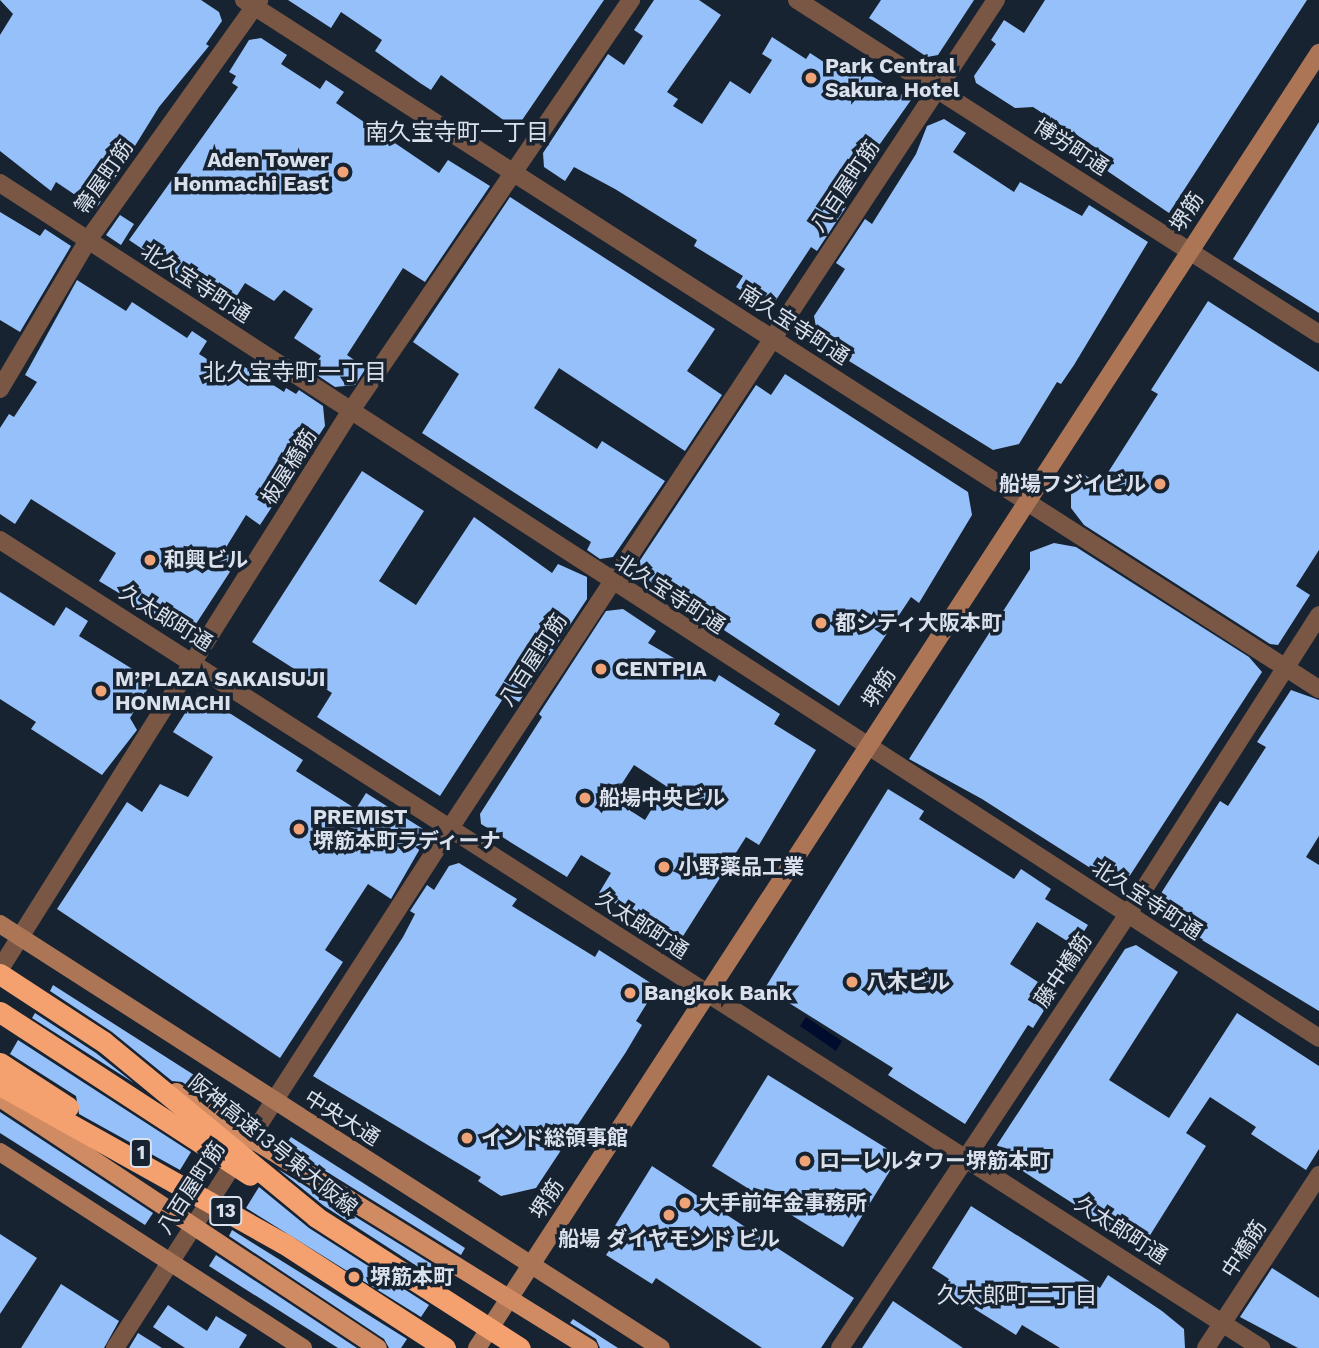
<!DOCTYPE html>
<html>
<head>
<meta charset="utf-8">
<style>
	body { margin:0 }
	#map { position:relative; width:1319px; height:1348px; overflow:hidden; background:#182331; font-family:"Work Sans","Noto Sans JP",sans-serif }
	div>[style] { position:absolute }
	[style*='--x'] { left:calc(var(--x)*1px); top:calc(var(--y)*1px); width:calc(var(--w)*1px); rotate:calc(var(--a)*1deg) }
	.water>* { inset:0; background:#000c2d }
	.building>* { inset:0; background:#95c0fa }
	.street>* { height:18px; margin:-9px; padding:0 9px; transform-origin:9px; border-radius:9px; background:#795744 }
	.secondary>* { height:18px; margin:-9px; padding:0 9px; transform-origin:9px; border-radius:9px; background:#ab7556 }
	.primary-bridge>* { height:18px; margin:-9px; padding:0 9px; transform-origin:9px; border-radius:9px; background:#d18b63 }
	.highway-bridge>* { height:21px; margin:-10.5px; padding:0 10.5px; transform-origin:10.5px; border-radius:10.5px; background:#f4a06f }
	.dots>* { width:19px; height:19px; translate:-50% -50%; box-sizing:border-box; border:4px solid #182331; border-radius:50% }
	span { translate:-50% -50%; white-space:nowrap; text-align:center; line-height:1.15; -webkit-text-stroke:7px #182331; paint-order:stroke }
	.shield-label span { padding:2px 5px; background:#182331; border:2px solid; border-radius:5px; -webkit-text-stroke-width:0 }
	.shield-label { font-size:19px; color:#dae1ec; font-weight:700 }
	.poi-label { font-size:21px; color:#dae1ec; font-weight:700 }
	.left { translate:0 -50%; text-align:left }
	.right { translate:-100% -50%; text-align:right }
	.street-label { font-size:21px; color:#dae1ec }
	.neighbourhood-label { font-size:23px; color:#dae1ec }
</style>
</head>
<body>
<div id="map">
	<div class="water">
		<i style="clip-path:polygon(806px 1017px,842px 1041px,836px 1051px,800px 1026px)"></i>
	</div>
	<div class="building">
		<i style="clip-path:polygon(0 0,201px 0,219px 12px,222px 21px,206px 44px,209px 46px,159px 107px,96px 209px,56px 182px,51px 191px,0 151px,0 35px,13px 14px)"></i>
		<i style="clip-path:polygon(288px 0,604px 0,516px 129px,441px 75px,431px 90px,420px 83px,375px 51px,382px 40px,341px 12px,331px 28px)"></i>
		<i style="clip-path:polygon(654px 0,699px 0,721px 15px,667px 92px,678px 99px,673px 106px,702px 124px,730px 81px,750px 94px,772px 60px,762px 54px,772px 37px,806px 59px,810px 53px,836px 70px,844px 59px,911px 100px,839px 202px,846px 207px,817px 251px,811px 247px,776px 300px,762px 304px,736px 287px,743px 276px,694px 246px,697px 240px,615px 189px,574px 167px,565px 181px,544px 167px,543px 153px,608px 54px,624px 65px,643px 36px,634px 30px)"></i>
		<i style="clip-path:polygon(881px 0,974px 0,938px 55px,927px 57px,869px 18px)"></i>
		<i style="clip-path:polygon(1045px 0,1307px 0,1169px 213px,1097px 164px,1104px 153px,1033px 107px,1015px 108px,976px 83px,974px 76px,996px 44px,991px 40px,1004px 20px,1024px 33px)"></i>
		<i style="clip-path:polygon(261px 38px,287px 55px,281px 64px,320px 89px,326px 80px,344px 92px,336px 103px,439px 173px,448px 160px,490px 186px,425px 282px,403px 268px,347px 355px,366px 368px,355px 385px,335px 387px,311px 371px,321px 356px,294px 338px,313px 309px,284px 290px,274px 301px,245px 283px,229px 308px,172px 276px,175px 271px,129px 240px,238px 87px,232px 83px,236px 76px,229px 72px,249px 40px)"></i>
		<i style="clip-path:polygon(944px 119px,966px 133px,953px 152px,1014px 192px,1020px 182px,1082px 216px,1089px 205px,1148px 242px,1074px 365px,1061px 384px,1057px 382px,1019px 444px,993px 450px,849px 361px,852px 356px,817px 333px,814px 316px,845px 269px,836px 263px,865px 219px,872px 224px,916px 154px,927px 126px)"></i>
		<i style="clip-path:polygon(1319px 122px,1319px 313px,1233px 259px)"></i>
		<i style="clip-path:polygon(510px 197px,715px 329px,687px 371px,722px 395px,685px 451px,559px 368px,534px 408px,597px 449px,602px 441px,665px 481px,613px 557px,600px 559px,587px 550px,591px 542px,422px 433px,459px 374px,413px 342px)"></i>
		<i style="clip-path:polygon(0 212px,40px 236px,45px 229px,71px 246px,20px 332px,0 320px)"></i>
		<i style="clip-path:polygon(120px 215px,134px 224px,121px 245px,106px 235px)"></i>
		<i style="clip-path:polygon(77px 280px,126px 311px,132px 302px,187px 338px,192px 331px,207px 341px,199px 354px,229px 373px,237px 362px,284px 392px,286px 388px,296px 394px,299px 390px,323px 406px,325px 426px,260px 525px,246px 515px,225px 549px,239px 558px,192px 630px,183px 632px,99px 581px,116px 553px,31px 499px,15px 524px,0 514px,0 428px,9px 414px,14px 417px,37px 382px,25px 375px)"></i>
		<i style="clip-path:polygon(1208px 301px,1319px 372px,1319px 550px,1296px 586px,1310px 595px,1278px 645px,1270px 644px,1084px 525px,1071px 508px,1071px 489px,1082px 473px,1100px 485px,1158px 394px,1151px 390px)"></i>
		<i style="clip-path:polygon(785px 374px,968px 492px,972px 515px,919px 603px,911px 597px,839px 706px,642px 576px,639px 562px,756px 385px,771px 395px)"></i>
		<i style="clip-path:polygon(362px 471px,424px 511px,379px 581px,416px 605px,474px 517px,552px 573px,558px 564px,587px 577px,587px 599px,519px 702px,506px 694px,440px 796px,317px 717px,332px 693px,252px 642px)"></i>
		<i style="clip-path:polygon(1054px 543px,1076px 547px,1249px 657px,1262px 672px,1127px 880px,1114px 883px,982px 799px,909px 759px,1030px 569px,1030px 552px)"></i>
		<i style="clip-path:polygon(0 592px,54px 626px,66px 607px,88px 621px,79px 636px,147px 678px,150px 685px,130px 718px,137px 730px,102px 775px,31px 729px,36px 722px,0 699px)"></i>
		<i style="clip-path:polygon(evenodd,623px 609px,656px 631px,648px 643px,715px 682px,719px 675px,780px 714px,774px 724px,816px 750px,759px 845px,746px 837px,678px 944px,599px 893px,611px 873px,581px 855px,567px 877px,481px 824px,480px 814px,542px 717px,539px 714px,606px 611px,623px 609px,634px 765px,666px 786px,645px 820px,612px 799px,634px 765px)"></i>
		<i style="clip-path:polygon(1291px 690px,1319px 700px,1319px 836px,1306px 857px,1319px 865px,1319px 1011px,1202px 940px,1162px 910px,1158px 898px,1220px 801px,1228px 806px,1266px 747px,1257px 742px)"></i>
		<i style="clip-path:polygon(198px 693px,303px 760px,296px 771px,356px 809px,366px 793px,423px 829px,425px 840px,391px 899px,368px 884px,325px 950px,343px 962px,280px 1058px,57px 909px,127px 802px,142px 812px,160px 784px,188px 797px,213px 757px,173px 732px)"></i>
		<i style="clip-path:polygon(888px 789px,924px 811px,919px 819px,1014px 879px,1021px 869px,1051px 889px,1045px 899px,1088px 925px,1075px 946px,1037px 922px,1010px 964px,1055px 993px,1033px 1028px,1028px 1025px,965px 1124px,888px 1075px,893px 1068px,765px 988px)"></i>
		<i style="clip-path:polygon(459px 863px,517px 899px,512px 906px,595px 957px,599px 950px,657px 987px,636px 1021px,642px 1025px,626px 1052px,536px 1188px,501px 1196px,478px 1181px,481px 1177px,313px 1076px,403px 937px,415px 914px,410px 911px,427px 885px,434px 890px,449px 866px)"></i>
		<i style="clip-path:polygon(1136px 945px,1178px 972px,1109px 1080px,1169px 1118px,1237px 1013px,1319px 1066px,1319px 1149px,1306px 1170px,1251px 1134px,1256px 1127px,1210px 1097px,1186px 1133px,1206px 1146px,1142px 1248px,1001px 1157px,997px 1145px,1125px 949px)"></i>
		<i style="clip-path:polygon(53px 985px,227px 1096px,221px 1106px,182px 1082px,172px 1081px,112px 1032px,50px 991px)"></i>
		<i style="clip-path:polygon(35px 1013px,96px 1053px,134px 1083px,32px 1018px)"></i>
		<i style="clip-path:polygon(18px 1040px,191px 1152px,180px 1170px,79px 1114px,76px 1096px,10px 1054px)"></i>
		<i style="clip-path:polygon(768px 1075px,899px 1156px,843px 1247px,712px 1166px)"></i>
		<i style="clip-path:polygon(0 1112px,153px 1213px,145px 1225px,0 1133px)"></i>
		<i style="clip-path:polygon(291px 1137px,465px 1248px,461px 1255px,285px 1146px)"></i>
		<i style="clip-path:polygon(652px 1166px,854px 1298px,821px 1348px,762px 1348px,656px 1278px,652px 1284px,606px 1255px,615px 1242px,608px 1237px)"></i>
		<i style="clip-path:polygon(278px 1169px,448px 1274px,443px 1283px,324px 1206px)"></i>
		<i style="clip-path:polygon(259px 1187px,309px 1228px,429px 1305px,421px 1317px,246px 1208px)"></i>
		<i style="clip-path:polygon(971px 1206px,1100px 1288px,1108px 1275px,1162px 1311px,1184px 1329px,1185px 1348px,1060px 1348px,1022px 1325px,1016px 1335px,943px 1289px,949px 1279px,932px 1268px)"></i>
		<i style="clip-path:polygon(232px 1230px,407px 1339px,401px 1348px,389px 1348px,384px 1339px,229px 1236px)"></i>
		<i style="clip-path:polygon(0 1234px,37px 1258px,0 1314px)"></i>
		<i style="clip-path:polygon(216px 1255px,357px 1348px,338px 1348px,209px 1266px)"></i>
		<i style="clip-path:polygon(1272px 1268px,1319px 1298px,1319px 1348px,1298px 1348px,1240px 1317px)"></i>
		<i style="clip-path:polygon(61px 1284px,119px 1321px,104px 1348px,21px 1348px)"></i>
		<i style="clip-path:polygon(893px 1301px,963px 1348px,862px 1348px)"></i>
		<i style="clip-path:polygon(168px 1305px,207px 1331px,216px 1316px,247px 1335px,239px 1348px,185px 1348px,153px 1327px)"></i>
		<i style="clip-path:polygon(573px 1319px,618px 1348px,600px 1348px,596px 1339px,570px 1323px)"></i>
		<i style="clip-path:polygon(138px 1333px,162px 1348px,129px 1348px)"></i>
	</div>
	<div class="street">
		<i style="--x:244;--y:0;--w:1277;--a:32.66"></i>
		<i style="--x:797;--y:0;--w:620;--a:32.61"></i>
		<i style="--x:0;--y:183;--w:1572;--a:32.95"></i>
		<i style="--x:0;--y:389;--w:173;--a:-59.4"></i>
		<i style="--x:88;--y:240;--w:295;--a:-54.5"></i>
		<i style="--x:0;--y:540;--w:1498;--a:32.65"></i>
		<i style="--x:0;--y:969;--w:658;--a:-57.86"></i>
		<i style="--x:350;--y:412;--w:499;--a:-55.7"></i>
		<i style="--x:115;--y:1348;--w:619;--a:-57.21"></i>
		<i style="--x:450;--y:828;--w:992;--a:-56.6"></i>
		<i style="--x:840;--y:1348;--w:521;--a:-56.43"></i>
		<i style="--x:1128;--y:914;--w:355;--a:-57.4"></i>
		<i style="--x:1206;--y:1348;--w:207;--a:-56.8"></i>
	</div>
	<div class="secondary">
		<i style="--x:0;--y:924;--w:785;--a:32.68"></i>
		<i style="--x:0;--y:1152;--w:361;--a:32.9"></i>
		<i style="--x:477;--y:1348;--w:1545;--a:-56.97"></i>
	</div>
	<div class="primary-bridge">
		<i style="--x:176;--y:1092;--w:486;--a:31.8"></i>
		<i style="--x:0;--y:1098;--w:453;--a:33.5"></i>
	</div>
	<div class="highway-bridge">
		<i style="--x:0;--y:974;--w:124;--a:33.2"></i>
		<i style="--x:104;--y:1042;--w:275;--a:39.5"></i>
		<i style="--x:316;--y:1217;--w:242;--a:32.7"></i>
		<i style="--x:0;--y:1012;--w:298;--a:33.1"></i>
		<i style="--x:0;--y:1063;--w:81;--a:32.9"></i>
		<i style="--x:0;--y:1085;--w:324;--a:29.2"></i>
		<i style="--x:283;--y:1243;--w:193;--a:32.9"></i>
	</div>
	<div class="dots">
		<i style="left:811px;top:78px;background:#efa377"></i>
		<i style="left:343px;top:172px;background:#efa377"></i>
		<i style="left:1160px;top:484px;background:#efa377"></i>
		<i style="left:150px;top:560px;background:#efa377"></i>
		<i style="left:821px;top:623px;background:#efa377"></i>
		<i style="left:601px;top:669px;background:#efa377"></i>
		<i style="left:101px;top:691px;background:#efa377"></i>
		<i style="left:585px;top:798px;background:#efa377"></i>
		<i style="left:299px;top:829px;background:#efa377"></i>
		<i style="left:664px;top:867px;background:#efa377"></i>
		<i style="left:852px;top:982px;background:#efa377"></i>
		<i style="left:630px;top:993px;background:#efa377"></i>
		<i style="left:467px;top:1138px;background:#efa377"></i>
		<i style="left:805px;top:1161px;background:#efa377"></i>
		<i style="left:685px;top:1203px;background:#efa377"></i>
		<i style="left:669px;top:1215px;background:#efa377"></i>
		<i style="left:354px;top:1277px;background:#efa377"></i>
	</div>
	<div class="shield-label">
		<span style="left:141px;top:1153px">1</span>
		<span style="left:226px;top:1211px">13</span>
	</div>
	<div class="poi-label">
		<span class="left" style="left:825px;top:78px">Park Central<br>Sakura Hotel</span>
		<span class="right" style="left:329px;top:172px">Aden Tower<br>Honmachi East</span>
		<span class="right" style="left:1146px;top:484px">船場フジイビル</span>
		<span class="left" style="left:164px;top:560px">和興ビル</span>
		<span class="left" style="left:835px;top:623px">都シティ大阪本町</span>
		<span class="left" style="left:615px;top:669px">CENTPIA</span>
		<span class="left" style="left:115px;top:691px">M’PLAZA SAKAISUJI<br>HONMACHI</span>
		<span class="left" style="left:599px;top:798px">船場中央ビル</span>
		<span class="left" style="left:313px;top:829px">PREMIST<br>堺筋本町ラディーナ</span>
		<span class="left" style="left:678px;top:867px">小野薬品工業</span>
		<span class="left" style="left:866px;top:982px">八木ビル</span>
		<span class="left" style="left:644px;top:993px">Bangkok Bank</span>
		<span class="left" style="left:481px;top:1138px">インド総領事館</span>
		<span class="left" style="left:819px;top:1161px">ローレルタワー堺筋本町</span>
		<span class="left" style="left:699px;top:1203px">大手前年金事務所</span>
		<span style="left:669px;top:1239px">船場 ダイヤモンド ビル</span>
		<span class="left" style="left:370px;top:1277px">堺筋本町</span>
	</div>
	<div class="street-label">
		<span style="left:1071px;top:147px;rotate:33deg">博労町通</span>
		<span style="left:104px;top:177px;rotate:-55deg">箒屋町筋</span>
		<span style="left:845px;top:186px;rotate:-56deg">八百屋町筋</span>
		<span style="left:1187px;top:212px;rotate:-57deg">堺筋</span>
		<span style="left:196px;top:283px;rotate:33deg">北久宝寺町通</span>
		<span style="left:794px;top:325px;rotate:33deg">南久宝寺町通</span>
		<span style="left:289px;top:467px;rotate:-58deg">板屋橋筋</span>
		<span style="left:670px;top:594px;rotate:33deg">北久宝寺町通</span>
		<span style="left:166px;top:618px;rotate:32deg">久太郎町通</span>
		<span style="left:533px;top:660px;rotate:-57deg">八百屋町筋</span>
		<span style="left:879px;top:688px;rotate:-57deg">堺筋</span>
		<span style="left:1147px;top:900px;rotate:33deg">北久宝寺町通</span>
		<span style="left:642px;top:925px;rotate:33deg">久太郎町通</span>
		<span style="left:1063px;top:970px;rotate:-56deg">藤中橋筋</span>
		<span style="left:342px;top:1118px;rotate:32deg">中央大通</span>
		<span style="left:273px;top:1145px;rotate:39deg">阪神高速13号東大阪線</span>
		<span style="left:191px;top:1188px;rotate:-57deg">八百屋町筋</span>
		<span style="left:547px;top:1199px;rotate:-57deg">堺筋</span>
		<span style="left:1121px;top:1230px;rotate:33deg">久太郎町通</span>
		<span style="left:1244px;top:1249px;rotate:-57deg">中橋筋</span>
	</div>
	<div class="neighbourhood-label">
		<span style="left:457px;top:133px">南久宝寺町一丁目</span>
		<span style="left:295px;top:373px">北久宝寺町一丁目</span>
		<span style="left:1017px;top:1296px">久太郎町二丁目</span>
	</div>
</div>
</body>
</html>
